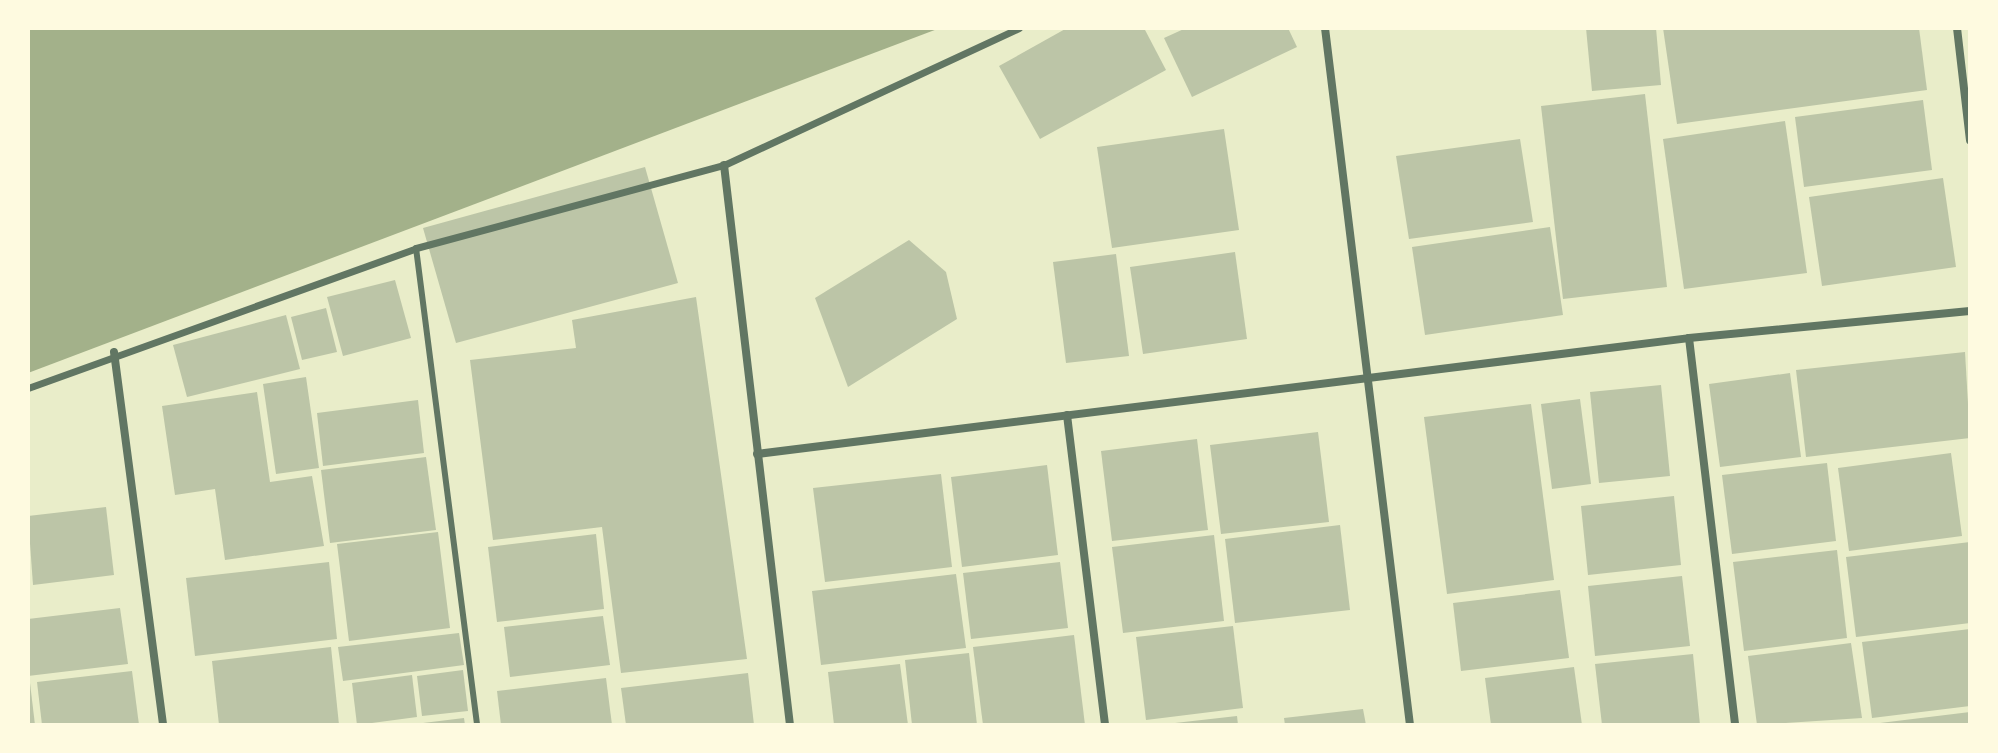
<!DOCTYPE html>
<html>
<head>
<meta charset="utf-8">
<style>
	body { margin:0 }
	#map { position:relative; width:1998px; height:753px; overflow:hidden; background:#e9edc9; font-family:Commissioner,sans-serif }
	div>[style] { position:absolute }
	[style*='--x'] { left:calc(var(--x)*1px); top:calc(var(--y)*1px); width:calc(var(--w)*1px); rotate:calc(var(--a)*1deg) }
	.water>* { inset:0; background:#a3b18a }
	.building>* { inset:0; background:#bcc5a7 }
	.service>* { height:6px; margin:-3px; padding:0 3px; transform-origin:3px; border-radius:3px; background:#617663 }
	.pedestrian>* { height:7px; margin:-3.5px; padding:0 3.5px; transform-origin:3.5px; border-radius:3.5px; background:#617663 }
	.minor>* { height:8px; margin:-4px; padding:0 4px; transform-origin:4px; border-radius:4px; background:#617663 }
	span { translate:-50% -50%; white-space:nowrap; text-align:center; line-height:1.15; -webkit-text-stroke:7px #fefae0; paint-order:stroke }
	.frame { position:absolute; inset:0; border:30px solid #fefae0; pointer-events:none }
</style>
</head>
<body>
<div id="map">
	<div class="water">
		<i style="clip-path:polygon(28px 28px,940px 28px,28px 373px)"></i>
	</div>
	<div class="building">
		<i style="clip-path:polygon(1067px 28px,1144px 28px,1166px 70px,1040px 139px,999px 66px)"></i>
		<i style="clip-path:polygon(1186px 28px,1288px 28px,1297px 47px,1192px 97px,1164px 38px)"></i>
		<i style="clip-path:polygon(1586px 28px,1656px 28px,1661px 85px,1592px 91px)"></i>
		<i style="clip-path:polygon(1663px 28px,1919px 28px,1927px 90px,1677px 124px)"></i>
		<i style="clip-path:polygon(1645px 94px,1667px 287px,1563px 299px,1541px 106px)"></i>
		<i style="clip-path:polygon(1923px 100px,1932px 170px,1804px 187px,1795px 117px)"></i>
		<i style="clip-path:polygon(1785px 121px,1807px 273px,1684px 289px,1663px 139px)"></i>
		<i style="clip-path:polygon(1224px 129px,1239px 230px,1112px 248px,1097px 147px)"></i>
		<i style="clip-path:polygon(1520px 139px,1533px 222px,1409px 239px,1396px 156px)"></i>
		<i style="clip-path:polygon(645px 167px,678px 283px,456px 343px,423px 228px)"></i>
		<i style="clip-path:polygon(1943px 178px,1956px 267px,1822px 286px,1809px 197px)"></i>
		<i style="clip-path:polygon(1550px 227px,1563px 315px,1425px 335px,1412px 247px)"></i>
		<i style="clip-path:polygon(909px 240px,946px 272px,957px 319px,848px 387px,815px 298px)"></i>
		<i style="clip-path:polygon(1235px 252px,1247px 339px,1143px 354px,1130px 267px)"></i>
		<i style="clip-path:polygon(1116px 254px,1129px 356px,1066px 363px,1053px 262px)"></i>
		<i style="clip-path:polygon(395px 280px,411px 338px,343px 356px,327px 297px)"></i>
		<i style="clip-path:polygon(696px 297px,747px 659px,621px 673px,602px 527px,493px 540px,470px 360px,576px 348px,572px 320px)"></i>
		<i style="clip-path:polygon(326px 308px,337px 352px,302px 360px,291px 317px)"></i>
		<i style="clip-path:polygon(286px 315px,300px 369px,187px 397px,173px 345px)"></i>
		<i style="clip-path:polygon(1965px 352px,1970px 438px,1806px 457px,1796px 370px)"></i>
		<i style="clip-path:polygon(1790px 373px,1801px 457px,1720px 467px,1709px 384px)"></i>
		<i style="clip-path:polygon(306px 377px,319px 468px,276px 474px,263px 384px)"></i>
		<i style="clip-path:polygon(1661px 385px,1670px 476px,1599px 483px,1590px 392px)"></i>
		<i style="clip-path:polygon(257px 392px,270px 482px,312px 476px,324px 546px,225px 560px,215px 489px,175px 495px,162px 406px)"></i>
		<i style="clip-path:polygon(1580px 399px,1591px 484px,1552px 489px,1541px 404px)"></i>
		<i style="clip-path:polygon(418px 400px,424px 453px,323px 466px,317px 413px)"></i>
		<i style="clip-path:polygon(1531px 404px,1554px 580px,1447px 594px,1424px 417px)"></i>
		<i style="clip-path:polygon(1318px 432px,1329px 522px,1221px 534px,1210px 445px)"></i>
		<i style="clip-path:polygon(1197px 439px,1208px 530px,1112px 541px,1101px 451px)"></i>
		<i style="clip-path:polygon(1951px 453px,1962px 536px,1849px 551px,1838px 468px)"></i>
		<i style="clip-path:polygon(426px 457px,436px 530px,330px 543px,321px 470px)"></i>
		<i style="clip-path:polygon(1827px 463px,1836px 541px,1732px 554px,1722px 475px)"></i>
		<i style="clip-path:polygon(1047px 465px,1058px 555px,962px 567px,951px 477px)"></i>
		<i style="clip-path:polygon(941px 474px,952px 567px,825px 582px,813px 488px)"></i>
		<i style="clip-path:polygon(1674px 496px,1681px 565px,1588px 575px,1581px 506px)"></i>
		<i style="clip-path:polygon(106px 507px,114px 575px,33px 585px,28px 516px)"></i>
		<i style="clip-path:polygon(1340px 525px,1350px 610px,1235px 623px,1225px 539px)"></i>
		<i style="clip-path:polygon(438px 532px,450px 628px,349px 641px,337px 544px)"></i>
		<i style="clip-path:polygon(596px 534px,604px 609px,497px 622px,488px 547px)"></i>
		<i style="clip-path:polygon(1214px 535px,1224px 621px,1123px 633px,1112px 547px)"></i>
		<i style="clip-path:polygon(1970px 542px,1970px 623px,1856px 637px,1846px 557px)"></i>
		<i style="clip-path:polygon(1837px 550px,1847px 638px,1744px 651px,1733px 562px)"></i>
		<i style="clip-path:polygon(329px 562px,337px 639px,195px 656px,186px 578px)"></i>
		<i style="clip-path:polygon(1060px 562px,1068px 628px,971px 639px,963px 573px)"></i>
		<i style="clip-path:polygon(956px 574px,966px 648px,821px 665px,812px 591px)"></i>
		<i style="clip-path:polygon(1682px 576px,1690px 646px,1595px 656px,1588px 586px)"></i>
		<i style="clip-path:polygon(1560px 590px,1569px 658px,1461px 671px,1453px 603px)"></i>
		<i style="clip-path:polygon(120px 608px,128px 664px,28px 676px,28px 619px)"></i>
		<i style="clip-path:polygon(603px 616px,610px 665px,510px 677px,504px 627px)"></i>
		<i style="clip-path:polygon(1233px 626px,1243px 708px,1146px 720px,1136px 637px)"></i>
		<i style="clip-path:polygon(1970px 629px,1970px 706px,1872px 718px,1862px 642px)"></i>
		<i style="clip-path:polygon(459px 633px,464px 665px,343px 681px,338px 647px)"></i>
		<i style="clip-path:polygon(1074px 635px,1085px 725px,983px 725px,973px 647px)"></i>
		<i style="clip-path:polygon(1851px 643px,1862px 718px,1757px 725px,1748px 656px)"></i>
		<i style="clip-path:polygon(331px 647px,339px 725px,219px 725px,212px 661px)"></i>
		<i style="clip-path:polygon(969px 653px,977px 725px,912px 725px,905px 660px)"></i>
		<i style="clip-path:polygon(1693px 654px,1700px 725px,1602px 725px,1595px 664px)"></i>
		<i style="clip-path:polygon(900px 664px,908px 725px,834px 725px,828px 672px)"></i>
		<i style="clip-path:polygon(1574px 667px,1582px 725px,1491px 725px,1485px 678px)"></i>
		<i style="clip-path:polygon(463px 670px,468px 711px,422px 716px,417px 676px)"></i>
		<i style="clip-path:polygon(132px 671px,139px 725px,42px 725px,37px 682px)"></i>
		<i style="clip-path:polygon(748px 673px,754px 725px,626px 725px,621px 688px)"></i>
		<i style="clip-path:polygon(412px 675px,417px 717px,357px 725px,352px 683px)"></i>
		<i style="clip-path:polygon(606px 678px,612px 725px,501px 725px,497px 691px)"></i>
		<i style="clip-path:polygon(28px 683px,30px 683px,35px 725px,28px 725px)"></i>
		<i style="clip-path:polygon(1363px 709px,1366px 725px,1285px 725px,1284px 718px)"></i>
		<i style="clip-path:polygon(1970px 712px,1970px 725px,1880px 725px,1880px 723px)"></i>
		<i style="clip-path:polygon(1237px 716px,1238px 725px,1175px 725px,1175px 723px)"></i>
		<i style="clip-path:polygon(464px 718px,465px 725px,423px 725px,423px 723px)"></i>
	</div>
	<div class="service">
		<i style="--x:416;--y:248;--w:481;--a:82.7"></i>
	</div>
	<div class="pedestrian">
		<i style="--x:28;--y:388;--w:412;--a:-19.8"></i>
		<i style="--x:416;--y:248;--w:319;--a:-15.1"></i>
		<i style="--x:724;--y:165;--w:325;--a:-24.9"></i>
	</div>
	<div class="minor">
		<i style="--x:1325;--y:28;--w:702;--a:83.05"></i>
		<i style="--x:1957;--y:28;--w:113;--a:83.4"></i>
		<i style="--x:724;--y:165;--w:564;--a:83.28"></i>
		<i style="--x:1689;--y:338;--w:390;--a:83.2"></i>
		<i style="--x:114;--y:352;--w:376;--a:82.5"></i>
		<i style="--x:1067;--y:415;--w:312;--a:83"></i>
		<i style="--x:757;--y:454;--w:939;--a:-7.09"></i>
		<i style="--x:1689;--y:338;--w:282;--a:-5.5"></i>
	</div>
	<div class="frame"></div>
</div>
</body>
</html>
